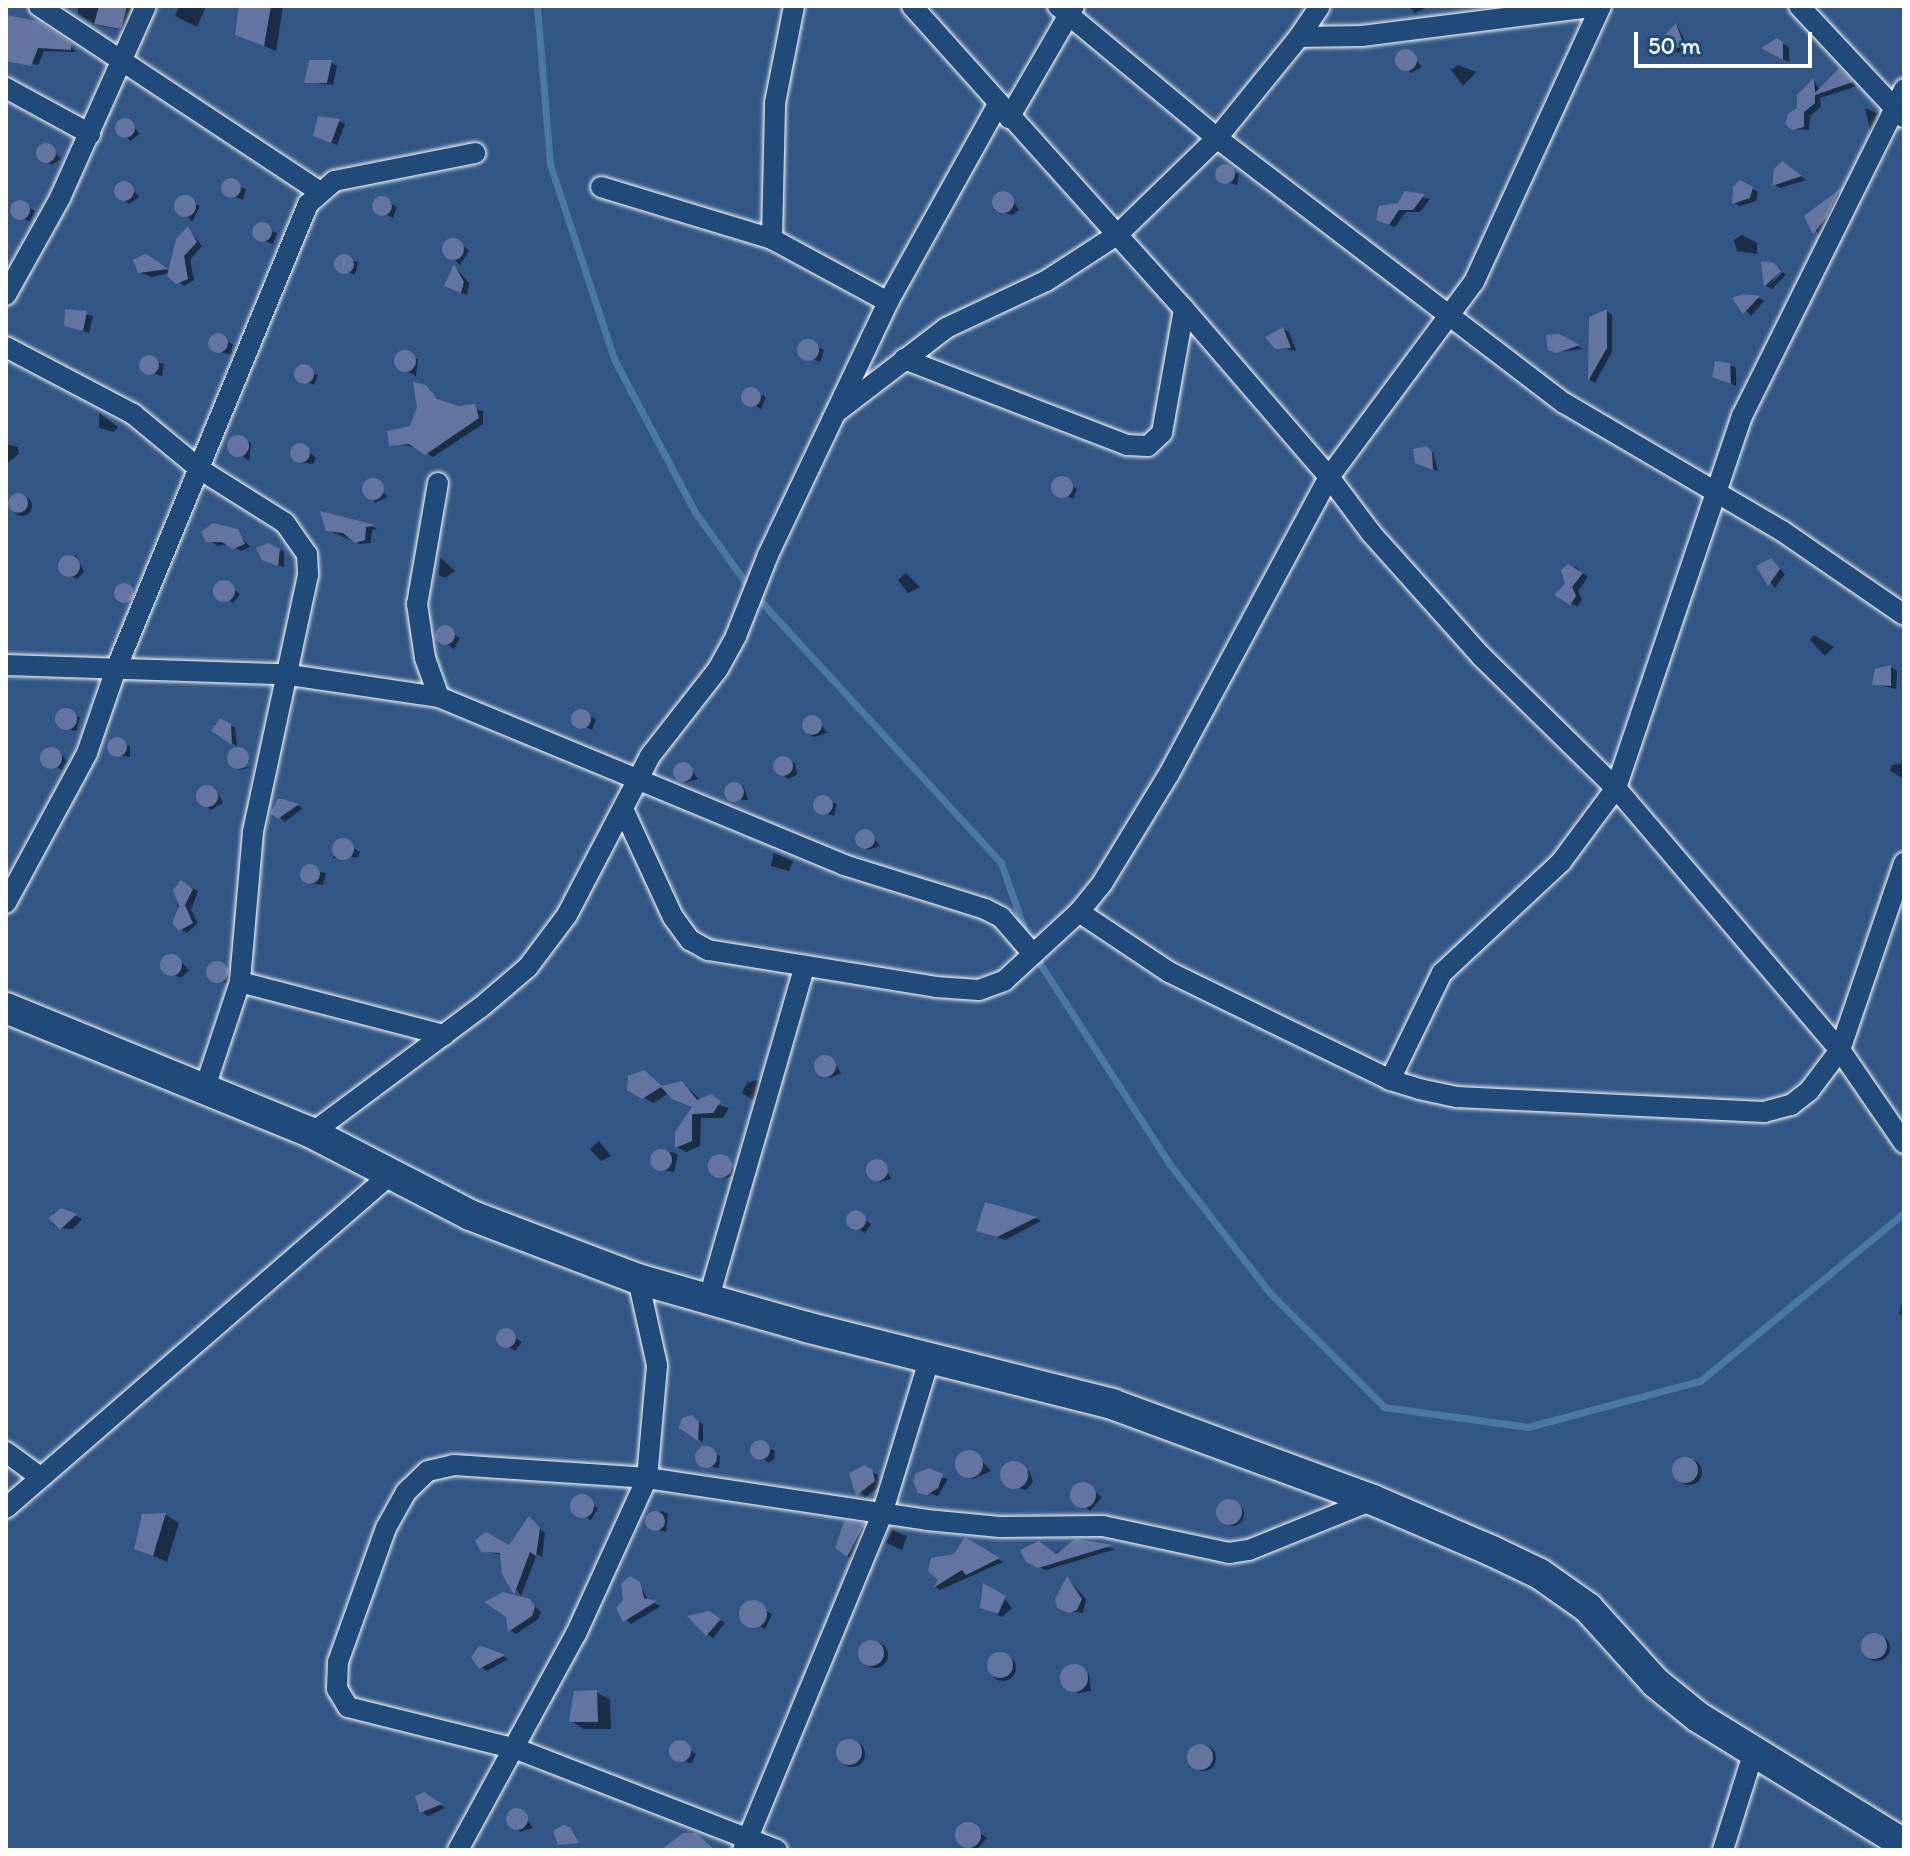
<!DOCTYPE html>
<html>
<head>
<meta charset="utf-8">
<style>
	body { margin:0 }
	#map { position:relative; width:1910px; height:1856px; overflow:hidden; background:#315584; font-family:Itim,sans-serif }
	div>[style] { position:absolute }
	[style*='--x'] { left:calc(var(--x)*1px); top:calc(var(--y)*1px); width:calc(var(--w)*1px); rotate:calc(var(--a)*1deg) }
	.shadow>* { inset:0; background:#0007 }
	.round { border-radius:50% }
	.stream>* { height:7px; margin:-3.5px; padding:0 3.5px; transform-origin:3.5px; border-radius:3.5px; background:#4978a5 }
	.building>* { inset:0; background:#6374a1 }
	.roads { filter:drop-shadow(0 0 2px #fff) drop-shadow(0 0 2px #fff) }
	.minor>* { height:20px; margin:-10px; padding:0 10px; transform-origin:10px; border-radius:10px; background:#1f4a7a }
	.secondary>* { height:30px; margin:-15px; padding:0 15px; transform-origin:15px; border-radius:15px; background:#1f4a7a }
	span { translate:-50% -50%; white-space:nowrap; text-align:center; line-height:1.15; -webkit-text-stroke:8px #1f4a7a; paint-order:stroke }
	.frame { position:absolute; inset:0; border:8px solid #fff; pointer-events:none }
	.scale { position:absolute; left:1634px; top:32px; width:178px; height:36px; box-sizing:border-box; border:4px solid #fff; border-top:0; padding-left:10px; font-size:24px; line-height:28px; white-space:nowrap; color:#fff; -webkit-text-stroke:6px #1f4a7a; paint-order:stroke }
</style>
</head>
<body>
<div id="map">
	<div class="shadow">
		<i style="clip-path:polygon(78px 6px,131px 6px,128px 31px,96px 25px,78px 14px)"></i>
		<i style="clip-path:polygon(179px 6px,206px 6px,197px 27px,175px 16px)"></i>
		<i style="clip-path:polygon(241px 6px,283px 6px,276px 51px,237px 34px)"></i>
		<i style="clip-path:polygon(1408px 6px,1430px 6px,1415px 13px)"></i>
		<i style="clip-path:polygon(6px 17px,44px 27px,77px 52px,44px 51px,38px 65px,6px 56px)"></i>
		<i style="clip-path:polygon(1677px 25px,1689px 49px,1678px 53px,1672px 49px)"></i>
		<i style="clip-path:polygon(1777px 40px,1789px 47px,1789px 62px,1771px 53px)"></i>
		<i style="clip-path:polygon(1409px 52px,1422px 67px,1411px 73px,1398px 58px)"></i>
		<i style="clip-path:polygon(331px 62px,337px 66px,333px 85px,306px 82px)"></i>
		<i style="clip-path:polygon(1458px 65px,1476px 72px,1463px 86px,1451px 70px)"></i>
		<i style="clip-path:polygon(1839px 70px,1857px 86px,1820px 98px,1821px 107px,1810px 116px,1809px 130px,1794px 129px,1799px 96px,1814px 80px,1820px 90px)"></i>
		<i style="clip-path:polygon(1865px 108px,1884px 116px,1875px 133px,1870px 130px)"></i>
		<i style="clip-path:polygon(127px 120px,140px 134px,130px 141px,118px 128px)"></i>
		<i style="clip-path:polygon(339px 121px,345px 124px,337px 145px,322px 139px)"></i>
		<i style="clip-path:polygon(49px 145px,61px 159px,51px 165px,39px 150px)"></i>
		<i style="clip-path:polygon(1221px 168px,1239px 174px,1237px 185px,1218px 179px)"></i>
		<i style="clip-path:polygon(1789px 168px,1806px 180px,1780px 188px,1775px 185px)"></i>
		<i style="clip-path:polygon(227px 182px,246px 189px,243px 200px,223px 192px)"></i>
		<i style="clip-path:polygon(1741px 183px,1758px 192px,1756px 201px,1740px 206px,1734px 203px)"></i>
		<i style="clip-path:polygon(128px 184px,139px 197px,129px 204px,116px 194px,116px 187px)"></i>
		<i style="clip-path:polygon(1840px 192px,1845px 194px,1820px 236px,1806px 216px)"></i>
		<i style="clip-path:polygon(1008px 193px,1019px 210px,1012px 215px,994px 210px,995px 199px)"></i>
		<i style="clip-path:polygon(1406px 193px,1430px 199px,1420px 212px,1406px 212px,1395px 227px,1384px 223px)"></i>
		<i style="clip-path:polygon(184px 198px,200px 206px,192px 222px,177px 205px)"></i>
		<i style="clip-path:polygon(382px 198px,397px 207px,393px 218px,374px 208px)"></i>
		<i style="clip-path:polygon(18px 203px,35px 211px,30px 222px,13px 213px)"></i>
		<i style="clip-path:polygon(257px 226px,277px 233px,273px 244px,256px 238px)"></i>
		<i style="clip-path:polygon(189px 229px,202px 246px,190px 260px,194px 280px,184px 286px,169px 273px,152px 277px,139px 272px,141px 256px,170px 272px)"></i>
		<i style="clip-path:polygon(1742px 235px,1757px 243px,1757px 254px,1737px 251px,1734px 240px)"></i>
		<i style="clip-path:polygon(449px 241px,458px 241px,469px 251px,460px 265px,446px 251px)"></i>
		<i style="clip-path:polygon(340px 257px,358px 262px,355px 275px,336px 266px)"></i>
		<i style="clip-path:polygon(1764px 263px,1781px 269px,1769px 286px,1783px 272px,1786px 275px,1772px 289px,1766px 286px)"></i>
		<i style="clip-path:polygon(455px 267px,469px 283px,467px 295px,452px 289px)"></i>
		<i style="clip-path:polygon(1759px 298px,1764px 301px,1751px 316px,1736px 300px)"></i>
		<i style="clip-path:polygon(67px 311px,93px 316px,89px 333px,66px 325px)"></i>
		<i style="clip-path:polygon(1607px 311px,1612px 315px,1612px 352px,1595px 383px,1590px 380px,1591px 318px)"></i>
		<i style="clip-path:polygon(1283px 329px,1289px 332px,1296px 351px,1276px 347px)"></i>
		<i style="clip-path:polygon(1559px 336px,1583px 349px,1557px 352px)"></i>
		<i style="clip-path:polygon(214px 337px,233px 344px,231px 355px,212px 349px)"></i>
		<i style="clip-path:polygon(805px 342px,824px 350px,820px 362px,801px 354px)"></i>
		<i style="clip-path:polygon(398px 355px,418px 359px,416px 376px,400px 368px)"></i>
		<i style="clip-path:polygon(143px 360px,164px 364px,162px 376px,143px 370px)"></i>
		<i style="clip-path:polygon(1729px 365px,1736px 368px,1736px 386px,1720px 379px)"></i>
		<i style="clip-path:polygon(299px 367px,318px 375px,314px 385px,296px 376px)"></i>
		<i style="clip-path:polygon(425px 387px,441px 402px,483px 411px,483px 424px,433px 457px,417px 447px,389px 443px,412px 428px)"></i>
		<i style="clip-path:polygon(747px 390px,766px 397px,761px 409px,744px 399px)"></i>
		<i style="clip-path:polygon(99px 413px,118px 427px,114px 432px,99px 428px)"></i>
		<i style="clip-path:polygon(236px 437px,251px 443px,249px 461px,230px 445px)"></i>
		<i style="clip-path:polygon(6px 444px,18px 447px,19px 454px,6px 464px)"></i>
		<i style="clip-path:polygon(301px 445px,316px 458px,313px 464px,297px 462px,293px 451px)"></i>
		<i style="clip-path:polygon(1426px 449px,1433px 452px,1438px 471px,1424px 465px)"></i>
		<i style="clip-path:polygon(1058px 478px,1077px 489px,1073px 499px,1055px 490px)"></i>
		<i style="clip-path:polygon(377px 482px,387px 497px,375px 503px,365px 486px)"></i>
		<i class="round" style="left:12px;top:496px;width:20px;height:20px"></i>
		<i style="clip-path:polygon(323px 513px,374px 527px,377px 529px,372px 530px,371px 543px,360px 544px,327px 530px)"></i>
		<i style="clip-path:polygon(234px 529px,250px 547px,241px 551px,229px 544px,217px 546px,203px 532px)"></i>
		<i style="clip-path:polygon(277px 548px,284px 552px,284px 567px,271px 563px)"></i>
		<i style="clip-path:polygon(76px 555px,84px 572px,77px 579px,62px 572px,61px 564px)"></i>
		<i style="clip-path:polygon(440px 557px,455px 571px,445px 578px,439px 575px)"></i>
		<i style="clip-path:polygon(1771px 560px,1785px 574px,1775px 588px,1759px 567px)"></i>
		<i style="clip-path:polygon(1576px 567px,1588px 577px,1578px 591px,1582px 600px,1577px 607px,1557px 594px,1567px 584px,1564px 572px)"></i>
		<i style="clip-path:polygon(906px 573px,920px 587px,908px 593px,898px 580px)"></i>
		<i style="clip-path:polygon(224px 582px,240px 594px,233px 603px,215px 589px)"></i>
		<i style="clip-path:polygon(120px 587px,139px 594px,135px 604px,117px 596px)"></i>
		<i style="clip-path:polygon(441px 627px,460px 638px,454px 649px,438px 639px)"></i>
		<i style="clip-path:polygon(1814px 635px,1834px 647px,1825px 656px,1810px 640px)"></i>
		<i style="clip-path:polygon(1891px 667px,1897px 671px,1896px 689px,1874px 684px)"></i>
		<i style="clip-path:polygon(61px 712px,80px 717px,76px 731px,61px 728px)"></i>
		<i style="clip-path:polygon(577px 712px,596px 719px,592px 730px,573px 721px)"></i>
		<i style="clip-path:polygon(817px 718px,827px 733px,814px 737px,808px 734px,806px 720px)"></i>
		<i style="clip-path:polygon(215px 723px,235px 727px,237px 746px,215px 734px)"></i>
		<i style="clip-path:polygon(113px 741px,130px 746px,130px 757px,111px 753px)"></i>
		<i style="clip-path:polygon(56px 748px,67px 761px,62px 770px,43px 758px)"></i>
		<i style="clip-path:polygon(233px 748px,250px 761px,236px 768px,252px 767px,239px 770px,233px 767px)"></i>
		<i style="clip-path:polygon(779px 759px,795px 763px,797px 775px,788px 779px,776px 770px)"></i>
		<i style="clip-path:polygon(686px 763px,698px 779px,685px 783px,676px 769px)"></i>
		<i style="clip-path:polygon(1904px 763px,1904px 779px,1890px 771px,1892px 765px)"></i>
		<i style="clip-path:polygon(738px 783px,744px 787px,748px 800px,731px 799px,727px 789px)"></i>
		<i style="clip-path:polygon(215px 787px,223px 803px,210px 810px,200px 794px)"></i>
		<i style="clip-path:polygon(819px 798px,837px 804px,834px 816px,817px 810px)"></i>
		<i style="clip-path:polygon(274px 804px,299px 806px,303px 808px,285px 822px,273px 812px)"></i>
		<i style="clip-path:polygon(869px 832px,880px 846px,867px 850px,858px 835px)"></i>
		<i style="clip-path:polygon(341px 841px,360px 852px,358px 857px,333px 858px)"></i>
		<i style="clip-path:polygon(774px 853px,793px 861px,789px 871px,771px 866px)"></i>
		<i style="clip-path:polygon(304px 870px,326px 873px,323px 885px,309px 883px)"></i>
		<i style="clip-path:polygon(181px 882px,198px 891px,191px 910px,198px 923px,187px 933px,181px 929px,175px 887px)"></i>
		<i style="clip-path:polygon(175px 955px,189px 970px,181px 978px,164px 971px,165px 960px)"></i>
		<i style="clip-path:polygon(215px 964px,232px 973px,232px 980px,226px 984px,207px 970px)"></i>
		<i style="clip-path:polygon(826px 1058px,833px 1061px,841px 1073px,830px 1078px,824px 1074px,817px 1066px)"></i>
		<i style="clip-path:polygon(630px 1078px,663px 1088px,682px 1083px,701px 1100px,729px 1108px,723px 1118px,701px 1118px,700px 1146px,686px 1152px,677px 1147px,694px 1108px,669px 1093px,653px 1103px,629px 1089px)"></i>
		<i style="clip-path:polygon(756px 1080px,762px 1084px,758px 1103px,742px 1093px,747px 1083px)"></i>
		<i style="clip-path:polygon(599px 1141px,611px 1156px,601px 1161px,590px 1149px)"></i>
		<i style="clip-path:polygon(672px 1152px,678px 1155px,674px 1172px,656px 1169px,655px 1155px)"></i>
		<i style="clip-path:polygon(727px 1159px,737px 1174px,723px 1179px,712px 1160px)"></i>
		<i style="clip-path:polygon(883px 1162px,891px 1179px,880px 1182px,870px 1166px)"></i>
		<i style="clip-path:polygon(986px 1205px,1037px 1219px,1041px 1221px,1005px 1240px,978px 1230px)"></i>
		<i style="clip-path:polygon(61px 1210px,76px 1216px,82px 1219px,73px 1229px,58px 1228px,52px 1224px,53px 1213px)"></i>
		<i style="clip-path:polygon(854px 1212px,871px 1224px,865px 1233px,848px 1223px)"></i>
		<i style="clip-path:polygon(1904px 1298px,1904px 1317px,1899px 1314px)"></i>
		<i style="clip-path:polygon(504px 1331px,522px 1342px,515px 1351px,498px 1340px)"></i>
		<i style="clip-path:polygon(697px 1421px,703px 1424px,703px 1442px,684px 1432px,682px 1422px)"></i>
		<i style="clip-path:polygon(758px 1443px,775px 1451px,774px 1459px,769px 1463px,752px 1451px)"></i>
		<i style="clip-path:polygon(701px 1448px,720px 1456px,719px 1468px,702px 1465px)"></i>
		<i style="clip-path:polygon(971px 1453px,977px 1456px,991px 1471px,973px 1479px,956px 1470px,958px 1460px)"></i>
		<i class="round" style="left:1676px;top:1459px;width:26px;height:26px"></i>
		<i style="clip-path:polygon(1016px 1464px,1030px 1472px,1033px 1482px,1026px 1490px,1012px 1486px,1001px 1472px)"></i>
		<i style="clip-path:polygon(860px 1467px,878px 1475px,880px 1485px,865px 1498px,851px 1478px)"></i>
		<i style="clip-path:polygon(921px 1472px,948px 1479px,938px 1496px,924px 1492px)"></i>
		<i style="clip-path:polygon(1082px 1483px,1102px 1497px,1090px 1511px,1073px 1494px)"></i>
		<i style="clip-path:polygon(579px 1498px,598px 1508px,591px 1520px,574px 1511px)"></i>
		<i class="round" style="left:1220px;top:1502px;width:24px;height:24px"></i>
		<i style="clip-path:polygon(662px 1511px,668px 1514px,666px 1532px,650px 1528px,648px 1517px)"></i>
		<i style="clip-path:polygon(166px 1515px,179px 1523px,167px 1562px,136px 1548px,144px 1516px)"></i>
		<i style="clip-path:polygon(529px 1519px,545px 1533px,542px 1557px,537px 1554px,521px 1596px,504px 1573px,502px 1555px,483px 1551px,510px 1548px)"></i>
		<i style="clip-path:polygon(845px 1523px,869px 1529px,858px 1556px,849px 1558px,837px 1548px)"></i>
		<i style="clip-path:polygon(892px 1530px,907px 1536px,902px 1550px,886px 1543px)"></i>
		<i style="clip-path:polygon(966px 1539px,1003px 1562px,940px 1590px,936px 1587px)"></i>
		<i style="clip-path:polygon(1075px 1541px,1116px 1549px,1046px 1570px,1035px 1565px)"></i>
		<i style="clip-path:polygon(1068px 1579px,1086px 1599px,1083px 1613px,1066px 1611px)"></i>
		<i style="clip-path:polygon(637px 1581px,649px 1601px,661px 1606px,631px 1624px,619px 1613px)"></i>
		<i style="clip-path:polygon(1002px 1595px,1012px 1608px,1002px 1617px,982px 1607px)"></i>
		<i style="clip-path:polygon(529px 1601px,541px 1612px,538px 1619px,516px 1634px,510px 1630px)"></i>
		<i style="clip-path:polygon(752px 1603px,772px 1614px,765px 1629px,739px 1616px)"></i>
		<i style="clip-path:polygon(709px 1613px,725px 1623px,713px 1638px,707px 1634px)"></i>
		<i class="round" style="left:1864px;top:1635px;width:26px;height:26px"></i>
		<i class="round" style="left:862px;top:1642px;width:26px;height:26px"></i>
		<i style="clip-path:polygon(480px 1649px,504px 1657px,508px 1659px,487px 1671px,481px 1667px)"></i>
		<i class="round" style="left:990px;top:1655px;width:26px;height:26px"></i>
		<i style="clip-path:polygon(1068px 1668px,1089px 1674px,1091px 1691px,1078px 1693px,1064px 1684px)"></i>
		<i style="clip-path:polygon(596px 1692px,610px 1700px,611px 1729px,584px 1729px,571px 1721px)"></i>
		<i class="round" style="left:839px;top:1741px;width:26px;height:26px"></i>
		<i style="clip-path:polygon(678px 1742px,696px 1754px,691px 1764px,672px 1754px)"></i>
		<i class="round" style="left:1190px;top:1745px;width:26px;height:26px"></i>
		<i style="clip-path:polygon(431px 1798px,445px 1808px,428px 1816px,422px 1812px)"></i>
		<i style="clip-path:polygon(521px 1811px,533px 1828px,520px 1832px,510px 1814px)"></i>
		<i style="clip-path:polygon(966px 1824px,987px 1838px,976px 1850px,958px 1837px)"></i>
	</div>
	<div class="stream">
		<i style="--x:537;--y:6;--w:159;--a:85.3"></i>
		<i style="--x:550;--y:164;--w:205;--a:71.8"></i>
		<i style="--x:614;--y:359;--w:173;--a:62.1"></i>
		<i style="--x:695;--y:512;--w:100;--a:54.4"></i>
		<i style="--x:753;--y:593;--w:367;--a:47.4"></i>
		<i style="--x:1001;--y:863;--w:78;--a:70.6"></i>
		<i style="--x:1035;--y:956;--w:250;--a:57.1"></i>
		<i style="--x:1171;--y:1166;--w:161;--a:52.1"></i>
		<i style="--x:1270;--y:1293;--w:161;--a:45"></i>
		<i style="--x:1384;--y:1407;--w:145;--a:7.9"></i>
		<i style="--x:1528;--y:1427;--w:178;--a:-15"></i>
		<i style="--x:1700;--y:1381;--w:264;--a:-39.5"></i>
	</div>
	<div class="building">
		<i style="clip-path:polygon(99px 6px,127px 6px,121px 29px,94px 24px)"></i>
		<i style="clip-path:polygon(239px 6px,271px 6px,264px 46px,235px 35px)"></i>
		<i style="clip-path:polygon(6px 15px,38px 21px,71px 43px,71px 50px,38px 48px,31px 66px,6px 61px)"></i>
		<i style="clip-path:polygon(1676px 23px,1684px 46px,1670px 50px,1663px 44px,1664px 36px)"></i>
		<i style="clip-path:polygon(1777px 38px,1783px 42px,1783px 60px,1761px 48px)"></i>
		<i class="round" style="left:1395px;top:49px;width:22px;height:22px"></i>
		<i style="clip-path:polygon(309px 60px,332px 60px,327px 83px,304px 83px)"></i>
		<i style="clip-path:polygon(1839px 68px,1853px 82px,1815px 95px,1815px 103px,1804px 112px,1804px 127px,1792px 130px,1785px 124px,1788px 114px,1797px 108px,1797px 95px,1814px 78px,1815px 93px)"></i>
		<i style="clip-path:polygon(318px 116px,340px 119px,331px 143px,313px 136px)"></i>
		<i class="round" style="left:115px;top:118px;width:20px;height:20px"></i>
		<i class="round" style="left:36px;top:143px;width:20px;height:20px"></i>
		<i style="clip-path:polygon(1782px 161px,1802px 176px,1772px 186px,1774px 169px)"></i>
		<i class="round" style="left:1215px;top:164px;width:20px;height:20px"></i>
		<i class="round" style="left:221px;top:178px;width:20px;height:20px"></i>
		<i style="clip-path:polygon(1740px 180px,1753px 187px,1750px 198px,1732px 204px,1733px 187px)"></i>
		<i class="round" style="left:114px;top:181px;width:20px;height:20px"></i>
		<i style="clip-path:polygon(1840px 189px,1826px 218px,1813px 234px,1804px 216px)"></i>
		<i class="round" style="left:992px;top:191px;width:22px;height:22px"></i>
		<i style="clip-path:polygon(1405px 191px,1425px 194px,1413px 210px,1399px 210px,1389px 225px,1376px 220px,1379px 206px,1398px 203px)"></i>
		<i class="round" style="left:174px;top:195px;width:22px;height:22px"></i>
		<i class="round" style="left:372px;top:196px;width:20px;height:20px"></i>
		<i class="round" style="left:10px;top:200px;width:20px;height:20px"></i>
		<i class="round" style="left:252px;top:222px;width:20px;height:20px"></i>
		<i style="clip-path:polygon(188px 226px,197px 242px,184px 256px,188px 279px,176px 284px,167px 276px,176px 239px)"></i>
		<i class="round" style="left:442px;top:238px;width:22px;height:22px"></i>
		<i class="round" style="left:334px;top:254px;width:20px;height:20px"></i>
		<i style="clip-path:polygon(145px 254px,148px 255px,168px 269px,138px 273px,133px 260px)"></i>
		<i style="clip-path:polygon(1761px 261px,1774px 263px,1781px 271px,1764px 287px)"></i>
		<i style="clip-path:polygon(454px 264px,464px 282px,461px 293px,444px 286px)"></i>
		<i style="clip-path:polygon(1743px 294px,1760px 296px,1743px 314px,1732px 298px)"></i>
		<i style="clip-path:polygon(65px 309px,87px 311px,83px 331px,64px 326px)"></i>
		<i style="clip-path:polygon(1607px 309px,1607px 348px,1588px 381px,1589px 317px)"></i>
		<i style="clip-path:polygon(1283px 327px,1291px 348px,1275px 349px,1265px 337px)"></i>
		<i class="round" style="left:208px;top:333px;width:20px;height:20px"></i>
		<i style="clip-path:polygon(1559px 334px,1580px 345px,1557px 353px,1548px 350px,1546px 335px)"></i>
		<i class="round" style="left:797px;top:339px;width:22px;height:22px"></i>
		<i class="round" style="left:394px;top:350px;width:22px;height:22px"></i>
		<i class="round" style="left:139px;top:355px;width:20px;height:20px"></i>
		<i style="clip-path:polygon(1715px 361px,1730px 363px,1731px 384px,1712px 377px)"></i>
		<i class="round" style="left:294px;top:364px;width:20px;height:20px"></i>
		<i style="clip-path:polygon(413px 382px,426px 385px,437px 399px,459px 406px,475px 404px,479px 418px,425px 455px,409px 444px,389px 446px,387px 431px,410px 426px,417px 407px)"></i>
		<i class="round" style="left:741px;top:387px;width:20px;height:20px"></i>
		<i class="round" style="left:227px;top:435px;width:22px;height:22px"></i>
		<i class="round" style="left:290px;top:443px;width:20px;height:20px"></i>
		<i style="clip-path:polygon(1427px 446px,1432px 452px,1433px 470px,1415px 463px,1413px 449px)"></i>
		<i class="round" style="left:1051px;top:476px;width:22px;height:22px"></i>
		<i class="round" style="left:362px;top:478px;width:22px;height:22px"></i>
		<i class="round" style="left:8px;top:493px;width:20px;height:20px"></i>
		<i style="clip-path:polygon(320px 511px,340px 516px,375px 525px,366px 527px,365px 540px,355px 543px,343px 533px,326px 531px)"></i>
		<i style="clip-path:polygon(213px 523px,238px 529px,245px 544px,233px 549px,222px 542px,206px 542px,201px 532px)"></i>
		<i style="clip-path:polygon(268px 543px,280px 549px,278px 566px,262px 560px,256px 548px)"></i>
		<i class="round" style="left:58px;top:555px;width:22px;height:22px"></i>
		<i style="clip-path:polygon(1771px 558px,1780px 569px,1768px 586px,1756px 566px)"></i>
		<i style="clip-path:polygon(1568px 564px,1583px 573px,1572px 587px,1576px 596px,1570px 605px,1554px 595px,1565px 584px,1561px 570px)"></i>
		<i class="round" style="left:213px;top:580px;width:22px;height:22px"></i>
		<i class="round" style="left:114px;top:583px;width:20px;height:20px"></i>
		<i class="round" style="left:435px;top:625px;width:20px;height:20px"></i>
		<i style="clip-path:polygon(1891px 665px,1891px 686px,1872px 685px,1875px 669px)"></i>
		<i class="round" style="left:55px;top:708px;width:22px;height:22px"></i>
		<i class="round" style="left:571px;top:709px;width:20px;height:20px"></i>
		<i class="round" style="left:802px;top:715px;width:20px;height:20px"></i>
		<i style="clip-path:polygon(220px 718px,231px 724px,232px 745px,211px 731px)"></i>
		<i class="round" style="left:107px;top:737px;width:20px;height:20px"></i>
		<i class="round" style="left:227px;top:747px;width:22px;height:22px"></i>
		<i class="round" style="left:40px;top:747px;width:22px;height:22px"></i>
		<i class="round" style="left:773px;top:756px;width:20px;height:20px"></i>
		<i class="round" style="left:673px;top:762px;width:20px;height:20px"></i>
		<i class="round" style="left:724px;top:782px;width:20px;height:20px"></i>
		<i class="round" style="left:196px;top:785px;width:22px;height:22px"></i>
		<i class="round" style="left:813px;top:795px;width:20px;height:20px"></i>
		<i style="clip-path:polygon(278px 799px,282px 799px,299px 804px,278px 819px,270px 813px)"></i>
		<i class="round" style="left:855px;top:829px;width:20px;height:20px"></i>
		<i class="round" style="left:332px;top:838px;width:22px;height:22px"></i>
		<i class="round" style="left:300px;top:864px;width:20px;height:20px"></i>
		<i style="clip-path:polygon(181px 880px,193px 889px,185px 905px,193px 923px,179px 931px,172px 923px,179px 906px,173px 890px)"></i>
		<i class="round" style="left:160px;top:954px;width:22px;height:22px"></i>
		<i class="round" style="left:206px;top:961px;width:22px;height:22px"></i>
		<i class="round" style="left:814px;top:1055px;width:22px;height:22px"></i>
		<i style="clip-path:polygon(644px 1070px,662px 1086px,682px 1081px,697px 1100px,711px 1094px,721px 1101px,713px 1113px,692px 1114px,692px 1141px,675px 1148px,675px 1132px,692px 1107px,672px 1099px,661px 1087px,642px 1099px,627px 1090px,628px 1076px)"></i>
		<i class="round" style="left:650px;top:1149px;width:22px;height:22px"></i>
		<i class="round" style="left:708px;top:1154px;width:24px;height:24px"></i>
		<i class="round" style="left:866px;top:1159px;width:22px;height:22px"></i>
		<i style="clip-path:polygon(985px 1202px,1037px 1217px,997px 1237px,976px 1231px)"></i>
		<i style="clip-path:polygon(61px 1208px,77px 1214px,60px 1230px,48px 1218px)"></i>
		<i class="round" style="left:846px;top:1210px;width:20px;height:20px"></i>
		<i class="round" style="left:496px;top:1328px;width:20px;height:20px"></i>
		<i style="clip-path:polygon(692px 1415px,699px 1422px,698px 1441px,679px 1428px,682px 1418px)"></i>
		<i class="round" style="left:750px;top:1440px;width:20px;height:20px"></i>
		<i class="round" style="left:695px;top:1446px;width:22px;height:22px"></i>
		<i class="round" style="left:955px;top:1450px;width:28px;height:28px"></i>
		<i class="round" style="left:1672px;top:1457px;width:26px;height:26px"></i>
		<i class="round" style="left:1000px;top:1461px;width:28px;height:28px"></i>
		<i style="clip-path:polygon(864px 1465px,872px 1469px,875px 1481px,856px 1496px,849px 1473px)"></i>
		<i style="clip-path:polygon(929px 1468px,943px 1474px,938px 1488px,927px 1495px,918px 1493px,913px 1481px,916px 1473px)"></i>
		<i class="round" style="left:1070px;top:1482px;width:26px;height:26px"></i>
		<i class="round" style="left:570px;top:1494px;width:24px;height:24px"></i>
		<i class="round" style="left:1216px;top:1499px;width:26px;height:26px"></i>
		<i class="round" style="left:645px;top:1511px;width:20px;height:20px"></i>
		<i style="clip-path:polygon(166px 1513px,153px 1556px,134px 1549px,142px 1514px)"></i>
		<i style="clip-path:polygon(529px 1516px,540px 1528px,536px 1556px,530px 1552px,514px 1595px,502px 1574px,500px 1553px,481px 1552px,475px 1540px,486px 1532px,509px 1545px)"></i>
		<i style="clip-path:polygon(844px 1521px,864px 1524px,847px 1557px,835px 1548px)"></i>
		<i style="clip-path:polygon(965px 1537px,1000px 1558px,966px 1575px,962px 1570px,933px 1588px,938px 1580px,928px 1571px,931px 1558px,954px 1554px)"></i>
		<i style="clip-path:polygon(1075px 1539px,1114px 1545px,1038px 1568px,1026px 1562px,1020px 1550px,1039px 1541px,1056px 1554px)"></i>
		<i style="clip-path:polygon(630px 1576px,640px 1582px,644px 1598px,657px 1601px,623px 1622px,616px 1608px,623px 1600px,621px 1584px)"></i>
		<i style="clip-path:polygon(1067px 1576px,1082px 1599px,1077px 1610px,1069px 1613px,1057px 1608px,1055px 1599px)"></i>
		<i style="clip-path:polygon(983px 1583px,1006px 1596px,998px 1614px,980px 1608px)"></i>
		<i style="clip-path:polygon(503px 1592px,530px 1599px,535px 1607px,532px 1616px,508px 1632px,506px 1617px,484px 1602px)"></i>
		<i class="round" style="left:739px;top:1600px;width:28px;height:28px"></i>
		<i style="clip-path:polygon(709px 1611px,721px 1619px,706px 1636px,687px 1616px)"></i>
		<i class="round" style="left:1861px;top:1633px;width:26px;height:26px"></i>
		<i class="round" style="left:858px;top:1640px;width:26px;height:26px"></i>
		<i style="clip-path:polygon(479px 1646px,484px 1647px,505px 1655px,479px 1669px,471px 1657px)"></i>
		<i class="round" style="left:987px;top:1652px;width:26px;height:26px"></i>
		<i class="round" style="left:1060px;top:1664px;width:28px;height:28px"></i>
		<i style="clip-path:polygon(597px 1690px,598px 1722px,569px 1722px,574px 1691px)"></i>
		<i class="round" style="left:836px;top:1739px;width:26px;height:26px"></i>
		<i class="round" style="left:669px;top:1740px;width:22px;height:22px"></i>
		<i class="round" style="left:1187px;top:1744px;width:26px;height:26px"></i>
		<i style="clip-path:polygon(424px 1792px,442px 1804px,420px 1813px,415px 1796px)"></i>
		<i class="round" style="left:506px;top:1808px;width:22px;height:22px"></i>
		<i class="round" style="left:955px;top:1822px;width:26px;height:26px"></i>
		<i style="clip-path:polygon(563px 1825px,570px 1827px,579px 1843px,558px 1845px,553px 1831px)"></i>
		<i style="clip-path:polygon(683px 1833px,696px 1833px,715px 1850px,661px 1850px)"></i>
	</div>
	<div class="roads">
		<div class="minor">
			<i style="--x:39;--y:6;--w:335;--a:33.5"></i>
			<i style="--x:912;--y:6;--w:407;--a:48.1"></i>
			<i style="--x:1184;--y:309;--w:222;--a:49.2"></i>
			<i style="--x:1329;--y:477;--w:70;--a:53.1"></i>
			<i style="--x:1371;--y:533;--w:165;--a:48.2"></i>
			<i style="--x:1481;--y:656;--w:189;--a:44.4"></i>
			<i style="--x:1616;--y:788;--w:345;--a:49.5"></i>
			<i style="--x:1840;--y:1050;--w:113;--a:55.5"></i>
			<i style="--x:1058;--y:6;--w:207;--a:39.7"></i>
			<i style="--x:1217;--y:138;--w:437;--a:37.4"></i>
			<i style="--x:1564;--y:403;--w:253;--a:30.4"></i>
			<i style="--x:1782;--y:531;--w:148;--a:34.5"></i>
			<i style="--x:1799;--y:6;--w:152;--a:46.9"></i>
			<i style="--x:1299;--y:37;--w:37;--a:-56"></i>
			<i style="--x:6;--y:88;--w:96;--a:28.7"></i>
			<i style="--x:1009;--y:118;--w:129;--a:-59.9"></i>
			<i style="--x:601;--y:187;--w:179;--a:16.9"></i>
			<i style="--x:772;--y:239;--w:132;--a:28.5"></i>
			<i style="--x:772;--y:239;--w:136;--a:-88.7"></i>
			<i style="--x:775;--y:103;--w:99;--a:-78.9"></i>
			<i style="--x:6;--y:295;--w:111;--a:-60.9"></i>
			<i style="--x:60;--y:198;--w:210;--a:-65.9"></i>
			<i style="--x:6;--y:347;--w:144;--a:27.8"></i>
			<i style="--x:133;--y:414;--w:88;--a:39.5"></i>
			<i style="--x:201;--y:470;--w:99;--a:32.2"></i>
			<i style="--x:285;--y:523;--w:38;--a:55"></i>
			<i style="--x:307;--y:554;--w:21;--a:87"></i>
			<i style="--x:308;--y:575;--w:263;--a:102.1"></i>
			<i style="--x:253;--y:832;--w:151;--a:95"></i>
			<i style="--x:240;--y:982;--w:111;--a:108.4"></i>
			<i style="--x:904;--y:359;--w:239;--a:21.1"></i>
			<i style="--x:1127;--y:445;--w:21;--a:3"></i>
			<i style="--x:1148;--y:446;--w:19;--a:-43"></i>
			<i style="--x:1162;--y:433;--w:126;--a:-79.9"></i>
			<i style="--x:838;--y:411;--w:136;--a:-37.5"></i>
			<i style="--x:946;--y:328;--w:110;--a:-25.2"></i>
			<i style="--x:1046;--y:281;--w:86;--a:-33.1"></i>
			<i style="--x:1118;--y:234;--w:138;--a:-44.1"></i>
			<i style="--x:1217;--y:138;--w:130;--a:-50.9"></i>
			<i style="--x:1299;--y:37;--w:63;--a:-0.9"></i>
			<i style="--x:1362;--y:36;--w:240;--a:-7.2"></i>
			<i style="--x:438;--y:483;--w:123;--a:99.8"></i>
			<i style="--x:417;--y:604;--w:55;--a:81.6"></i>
			<i style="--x:425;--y:658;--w:41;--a:70.3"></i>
			<i style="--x:6;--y:665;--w:277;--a:1.9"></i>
			<i style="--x:283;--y:674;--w:158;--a:8.4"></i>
			<i style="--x:439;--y:697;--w:438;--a:22.5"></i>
			<i style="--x:844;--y:865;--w:148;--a:17.3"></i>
			<i style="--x:985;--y:909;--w:18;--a:27"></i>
			<i style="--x:1001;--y:917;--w:49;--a:49.1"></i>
			<i style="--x:623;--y:809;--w:119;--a:65.2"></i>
			<i style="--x:673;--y:917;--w:29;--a:54"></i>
			<i style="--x:690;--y:940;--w:21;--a:29"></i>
			<i style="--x:708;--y:950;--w:231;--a:9.2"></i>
			<i style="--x:936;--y:987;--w:43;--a:4"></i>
			<i style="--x:979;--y:990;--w:27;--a:-20"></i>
			<i style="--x:1004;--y:981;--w:102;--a:-42.6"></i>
			<i style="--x:1079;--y:912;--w:38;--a:-51"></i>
			<i style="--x:1103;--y:882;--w:127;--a:-58.6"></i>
			<i style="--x:1169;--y:774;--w:337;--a:-61.7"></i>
			<i style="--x:1329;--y:477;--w:243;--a:-53.4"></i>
			<i style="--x:1474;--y:282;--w:304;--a:-65.3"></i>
			<i style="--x:6;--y:903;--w:170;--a:-61.6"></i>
			<i style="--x:87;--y:753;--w:89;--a:-71"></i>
			<i style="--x:116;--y:669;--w:503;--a:-67.56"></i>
			<i style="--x:308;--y:204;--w:35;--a:-41"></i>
			<i style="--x:334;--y:181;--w:144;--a:-11.2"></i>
			<i style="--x:1079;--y:912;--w:108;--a:33.7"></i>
			<i style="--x:1169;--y:972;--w:246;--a:26"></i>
			<i style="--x:1390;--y:1080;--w:30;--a:17"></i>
			<i style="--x:1419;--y:1089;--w:39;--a:12"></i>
			<i style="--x:1457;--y:1097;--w:307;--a:2.8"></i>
			<i style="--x:1764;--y:1112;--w:28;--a:-15"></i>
			<i style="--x:1791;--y:1105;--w:23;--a:-38"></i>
			<i style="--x:1809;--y:1091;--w:51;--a:-52.9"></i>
			<i style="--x:1840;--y:1050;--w:198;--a:-71.1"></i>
			<i style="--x:240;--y:982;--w:211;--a:14.6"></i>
			<i style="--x:1390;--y:1080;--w:119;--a:-64.1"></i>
			<i style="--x:1442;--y:973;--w:163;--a:-43"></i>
			<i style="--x:1561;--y:862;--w:92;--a:-53.4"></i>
			<i style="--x:1616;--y:788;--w:393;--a:-71.3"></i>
			<i style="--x:1742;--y:416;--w:365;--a:-63.6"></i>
			<i style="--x:312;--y:1133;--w:209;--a:-36.7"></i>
			<i style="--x:480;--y:1008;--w:63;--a:-40.5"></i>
			<i style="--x:528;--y:967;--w:65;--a:-53.1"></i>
			<i style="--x:567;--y:915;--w:179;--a:-62.4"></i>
			<i style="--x:650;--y:756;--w:110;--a:-52"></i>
			<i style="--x:718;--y:669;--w:38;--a:-61"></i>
			<i style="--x:736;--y:636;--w:87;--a:-68.4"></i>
			<i style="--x:768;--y:555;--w:280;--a:-64.6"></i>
			<i style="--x:888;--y:302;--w:224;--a:-60.9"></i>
			<i style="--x:708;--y:1301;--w:349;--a:-73.9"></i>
			<i style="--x:6;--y:1452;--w:42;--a:36.3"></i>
			<i style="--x:6;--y:1508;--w:510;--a:-40.94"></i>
			<i style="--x:458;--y:1850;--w:246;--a:-61.4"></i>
			<i style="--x:576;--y:1634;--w:171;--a:-65.5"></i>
			<i style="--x:647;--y:1478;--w:113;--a:-84.9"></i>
			<i style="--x:657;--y:1365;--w:88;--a:-102.5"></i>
			<i style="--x:743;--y:1850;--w:364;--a:-67.5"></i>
			<i style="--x:882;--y:1514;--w:164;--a:-73"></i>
			<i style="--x:777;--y:1850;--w:280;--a:-158.8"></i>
			<i style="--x:516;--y:1749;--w:173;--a:-166"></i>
			<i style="--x:348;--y:1707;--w:21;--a:-121"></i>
			<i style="--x:337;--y:1689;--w:27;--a:-88"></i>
			<i style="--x:338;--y:1662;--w:142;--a:-70.3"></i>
			<i style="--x:386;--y:1528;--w:41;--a:-60.9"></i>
			<i style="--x:406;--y:1492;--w:30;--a:-44"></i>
			<i style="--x:428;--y:1471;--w:26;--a:-13"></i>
			<i style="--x:453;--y:1465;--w:194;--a:3.8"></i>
			<i style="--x:647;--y:1478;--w:283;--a:8.5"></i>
			<i style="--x:927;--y:1520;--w:73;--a:5.5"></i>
			<i style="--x:1000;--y:1527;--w:103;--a:-0.6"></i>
			<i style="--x:1103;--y:1526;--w:129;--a:12.1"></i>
			<i style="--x:1229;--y:1553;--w:20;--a:-9"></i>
			<i style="--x:1249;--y:1550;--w:134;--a:-22"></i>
			<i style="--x:1723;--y:1850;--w:104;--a:-72.6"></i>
		</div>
		<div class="secondary">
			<i style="--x:6;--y:1008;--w:331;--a:22.2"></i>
			<i style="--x:312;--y:1133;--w:178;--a:27.4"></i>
			<i style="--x:470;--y:1215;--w:180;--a:20.9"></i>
			<i style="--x:638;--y:1279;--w:175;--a:15.9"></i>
			<i style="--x:806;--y:1327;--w:316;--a:14.1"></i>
			<i style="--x:1112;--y:1404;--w:278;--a:20.2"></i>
			<i style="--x:1373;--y:1500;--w:129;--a:23.2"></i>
			<i style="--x:1492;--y:1551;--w:53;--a:25.6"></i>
			<i style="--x:1540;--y:1574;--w:59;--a:35.3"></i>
			<i style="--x:1588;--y:1608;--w:101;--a:47.8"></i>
			<i style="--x:1656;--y:1683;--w:54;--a:39"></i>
			<i style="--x:1698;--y:1717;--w:242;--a:31.7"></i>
		</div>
	</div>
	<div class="frame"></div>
	<div class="scale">50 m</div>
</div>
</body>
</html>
